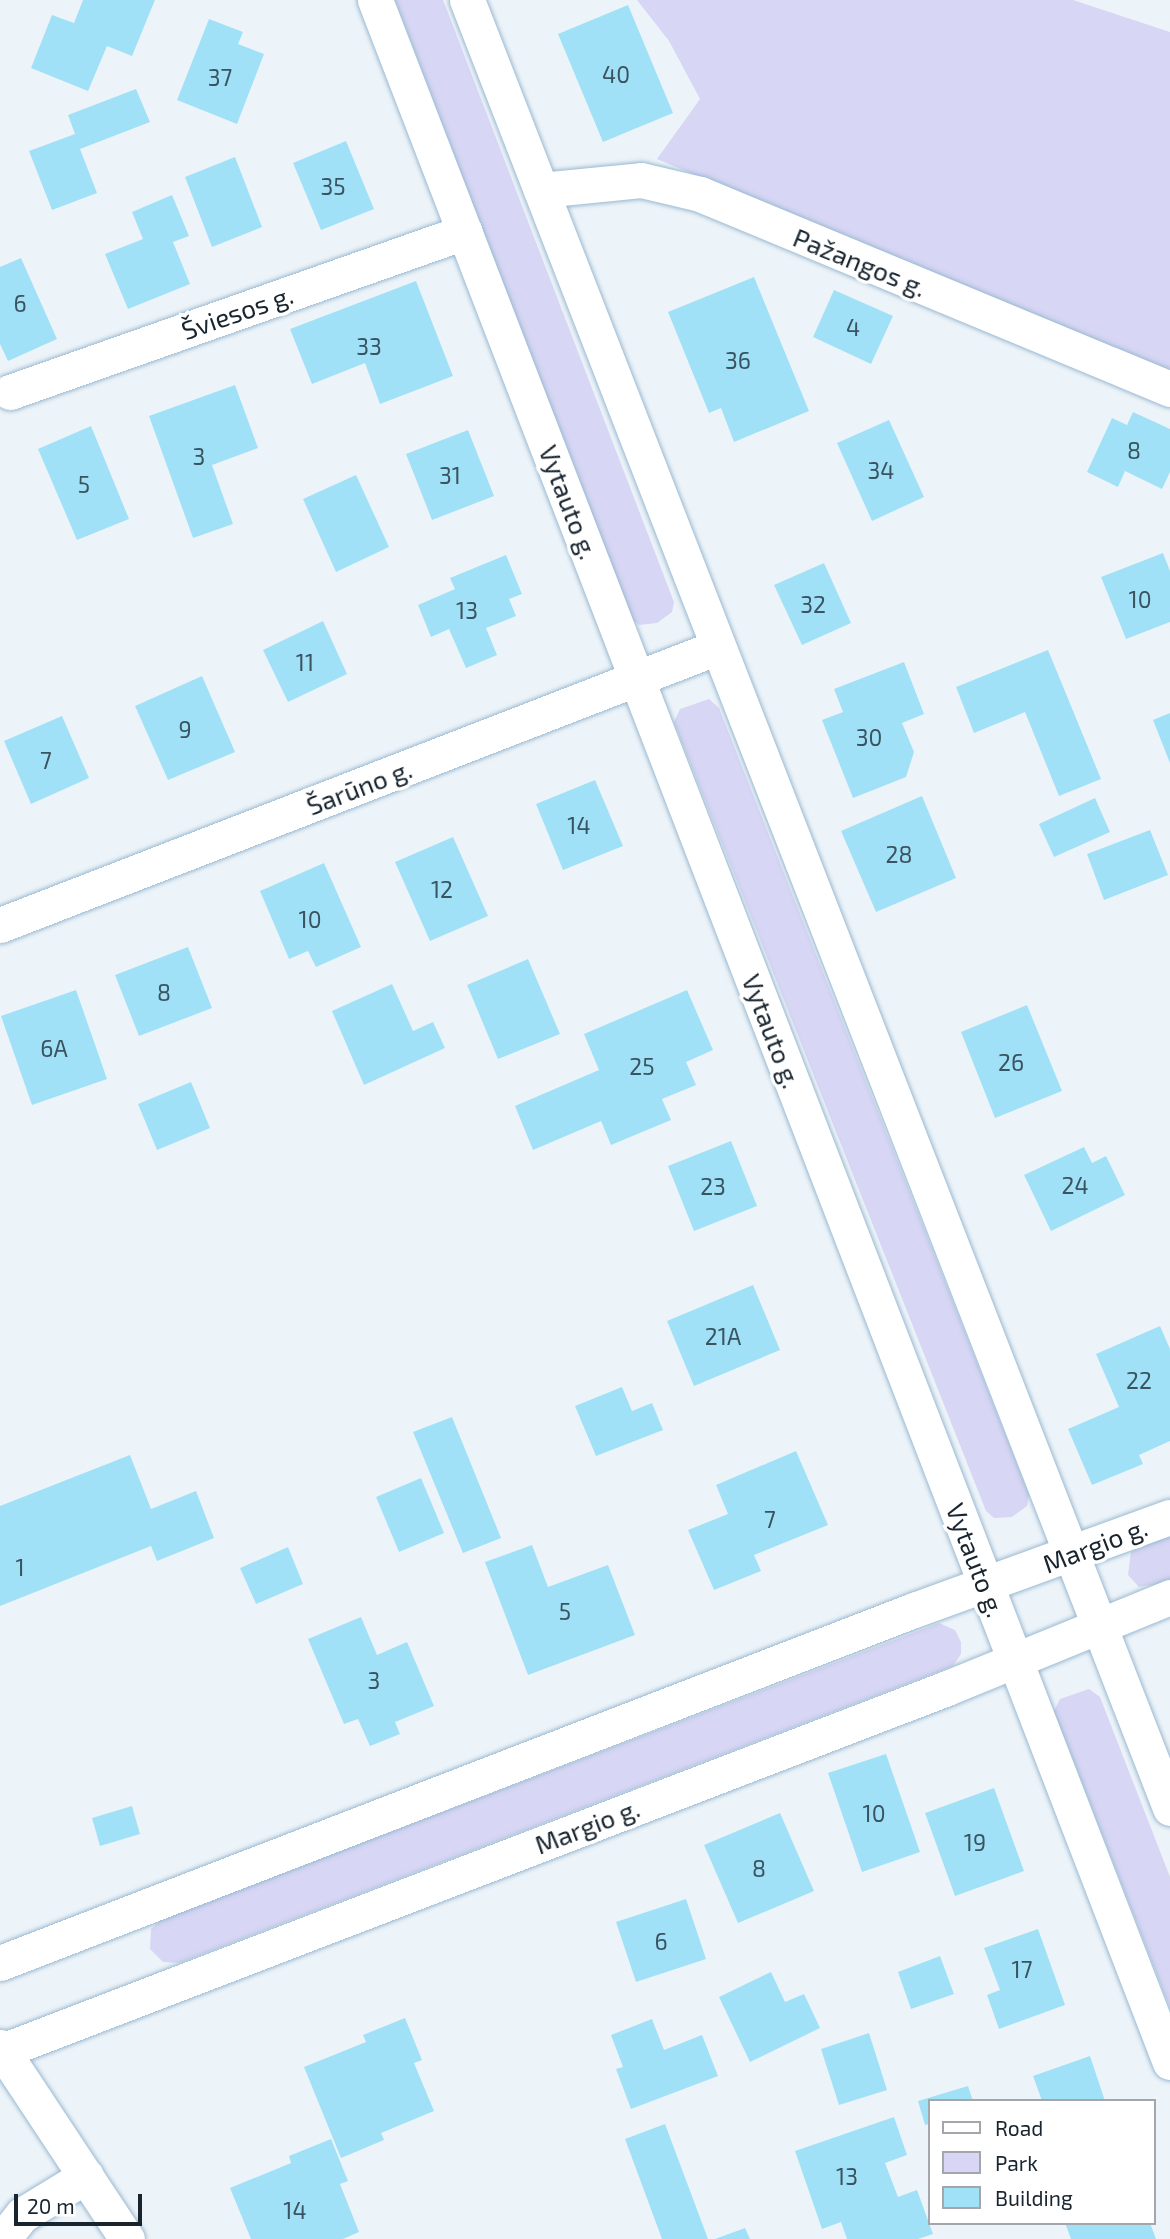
<!DOCTYPE html>
<html>
<head>
<meta charset="utf-8">
<style>
	body { margin:0 }
	#map { position:relative; width:1170px; height:2239px; overflow:hidden; background:#edf4f9; font-family:"Exo 2",sans-serif }
	div>[style] { position:absolute }
	[style*='--x'] { left:calc(var(--x)*1px); top:calc(var(--y)*1px); width:calc(var(--w)*1px); rotate:calc(var(--a)*1deg) }
	.green>* { inset:0; background:#d7d6f4 }
	.building>* { inset:0; background:#a1e1f7 }
	.roads { filter:drop-shadow(0 0 2px #9ab9d2) drop-shadow(0 0 2px #9ab9d2) }
	.street>* { height:35px; margin:-17.5px; padding:0 17.5px; transform-origin:17.5px; border-radius:17.5px; background:#fff }
	span { translate:-50% -50%; white-space:nowrap; text-align:center; line-height:1.15; -webkit-text-stroke:7px #fff; paint-order:stroke }
	.number-label { font-size:23px; color:#3a5360 }
	.number-label span { -webkit-text-stroke-width:0 }
	.street-label { font-size:26px; color:#18242e }
	.legend { position:absolute; left:928px; top:2099px; width:228px; height:126px; box-sizing:border-box; background:#fff; border:2px solid #a3a7ab; margin:0; padding:9px 12px; list-style:none; font-size:21px; color:#18242e }
	.legend li { display:flex; align-items:center; gap:14px; height:35px }
	.legend b { width:35px; border:2px solid #a3a7ab }
	.scale { position:absolute; left:14px; top:2194px; width:128px; height:32px; box-sizing:border-box; border:4px solid #18242e; border-top:0; padding-left:9px; font-size:21px; line-height:24px; white-space:nowrap; color:#18242e; -webkit-text-stroke:5px #fff; paint-order:stroke }
</style>
</head>
<body>
<div id="map">
	<div class="green">
		<i style="clip-path:polygon(395px 0,443px 0,674px 602px,672px 612px,657px 623px,639px 625px,631px 618px)"></i>
		<i style="clip-path:polygon(637px 0,1073px 0,1170px 32px,1170px 376px,657px 159px,700px 99px,669px 41px)"></i>
		<i style="clip-path:polygon(709px 699px,719px 708px,1029px 1495px,1027px 1506px,1012px 1517px,994px 1518px,986px 1511px,674px 722px,680px 709px)"></i>
		<i style="clip-path:polygon(1170px 1534px,1170px 1582px,1139px 1587px,1128px 1575px,1131px 1552px)"></i>
		<i style="clip-path:polygon(939px 1623px,955px 1630px,961px 1642px,961px 1654px,953px 1666px,179px 1963px,163px 1962px,150px 1949px,151px 1929px,162px 1919px)"></i>
		<i style="clip-path:polygon(1089px 1689px,1100px 1697px,1170px 1877px,1170px 2008px,1054px 1711px,1060px 1699px)"></i>
	</div>
	<div class="building">
		<i style="clip-path:polygon(83px 0,155px 0,132px 56px,107px 46px,88px 91px,31px 68px,52px 15px,74px 23px)"></i>
		<i style="clip-path:polygon(628px 5px,673px 113px,603px 142px,558px 34px)"></i>
		<i style="clip-path:polygon(209px 19px,243px 32px,238px 44px,264px 54px,237px 124px,177px 100px)"></i>
		<i style="clip-path:polygon(136px 89px,150px 122px,80px 149px,97px 193px,52px 210px,29px 151px,75px 134px,68px 115px)"></i>
		<i style="clip-path:polygon(346px 141px,374px 209px,321px 230px,293px 163px)"></i>
		<i style="clip-path:polygon(235px 157px,262px 227px,212px 247px,185px 177px)"></i>
		<i style="clip-path:polygon(172px 195px,189px 236px,173px 242px,190px 284px,128px 309px,105px 254px,143px 239px,132px 212px)"></i>
		<i style="clip-path:polygon(21px 258px,57px 339px,8px 361px,0 344px,0 267px)"></i>
		<i style="clip-path:polygon(754px 277px,809px 411px,734px 442px,721px 408px,709px 413px,668px 312px)"></i>
		<i style="clip-path:polygon(416px 281px,453px 376px,380px 404px,365px 363px,312px 384px,290px 329px)"></i>
		<i style="clip-path:polygon(834px 290px,893px 316px,871px 364px,813px 337px)"></i>
		<i style="clip-path:polygon(235px 385px,258px 448px,212px 465px,233px 524px,193px 538px,149px 416px)"></i>
		<i style="clip-path:polygon(1133px 412px,1170px 429px,1170px 472px,1162px 489px,1125px 471px,1118px 487px,1087px 472px,1112px 418px,1127px 425px)"></i>
		<i style="clip-path:polygon(889px 420px,924px 497px,872px 521px,837px 443px)"></i>
		<i style="clip-path:polygon(91px 426px,129px 519px,77px 540px,38px 449px)"></i>
		<i style="clip-path:polygon(468px 430px,494px 496px,432px 520px,406px 454px)"></i>
		<i style="clip-path:polygon(356px 475px,389px 547px,336px 572px,303px 499px)"></i>
		<i style="clip-path:polygon(1163px 553px,1170px 571px,1170px 622px,1126px 639px,1101px 577px)"></i>
		<i style="clip-path:polygon(506px 555px,522px 594px,509px 599px,516px 616px,486px 628px,497px 655px,466px 668px,449px 629px,431px 637px,418px 605px,455px 589px,450px 578px)"></i>
		<i style="clip-path:polygon(824px 563px,851px 623px,802px 645px,774px 585px)"></i>
		<i style="clip-path:polygon(323px 621px,347px 674px,288px 702px,263px 650px)"></i>
		<i style="clip-path:polygon(1048px 650px,1101px 779px,1059px 796px,1025px 712px,974px 733px,956px 687px)"></i>
		<i style="clip-path:polygon(904px 662px,924px 714px,902px 723px,914px 752px,906px 777px,853px 798px,822px 720px,843px 712px,834px 689px)"></i>
		<i style="clip-path:polygon(202px 676px,235px 752px,168px 780px,135px 706px)"></i>
		<i style="clip-path:polygon(1170px 713px,1170px 763px,1153px 720px)"></i>
		<i style="clip-path:polygon(62px 716px,89px 778px,31px 804px,4px 741px)"></i>
		<i style="clip-path:polygon(595px 780px,623px 846px,563px 870px,536px 804px)"></i>
		<i style="clip-path:polygon(922px 796px,956px 878px,876px 912px,841px 831px)"></i>
		<i style="clip-path:polygon(1095px 798px,1110px 832px,1054px 857px,1039px 824px)"></i>
		<i style="clip-path:polygon(1150px 830px,1168px 875px,1104px 900px,1087px 854px)"></i>
		<i style="clip-path:polygon(453px 837px,488px 916px,430px 941px,395px 862px)"></i>
		<i style="clip-path:polygon(324px 863px,361px 947px,316px 967px,308px 951px,289px 959px,260px 891px)"></i>
		<i style="clip-path:polygon(188px 947px,212px 1008px,139px 1036px,115px 975px)"></i>
		<i style="clip-path:polygon(528px 959px,560px 1034px,498px 1059px,467px 985px)"></i>
		<i style="clip-path:polygon(392px 984px,413px 1031px,433px 1022px,445px 1048px,364px 1085px,332px 1011px)"></i>
		<i style="clip-path:polygon(76px 990px,107px 1079px,32px 1105px,1px 1016px)"></i>
		<i style="clip-path:polygon(687px 990px,713px 1050px,686px 1062px,696px 1085px,662px 1099px,671px 1120px,611px 1145px,601px 1121px,533px 1150px,515px 1106px,599px 1070px,584px 1034px)"></i>
		<i style="clip-path:polygon(1027px 1005px,1062px 1091px,995px 1118px,961px 1032px)"></i>
		<i style="clip-path:polygon(191px 1082px,210px 1128px,157px 1150px,138px 1104px)"></i>
		<i style="clip-path:polygon(731px 1141px,757px 1206px,694px 1231px,668px 1166px)"></i>
		<i style="clip-path:polygon(1084px 1147px,1092px 1163px,1106px 1156px,1125px 1195px,1051px 1231px,1024px 1175px)"></i>
		<i style="clip-path:polygon(753px 1285px,780px 1350px,694px 1386px,667px 1321px)"></i>
		<i style="clip-path:polygon(1160px 1326px,1170px 1349px,1170px 1441px,1139px 1455px,1143px 1464px,1092px 1485px,1068px 1429px,1119px 1407px,1096px 1354px)"></i>
		<i style="clip-path:polygon(622px 1387px,632px 1411px,652px 1403px,663px 1430px,596px 1456px,575px 1406px)"></i>
		<i style="clip-path:polygon(452px 1417px,501px 1538px,463px 1553px,413px 1432px)"></i>
		<i style="clip-path:polygon(796px 1451px,828px 1525px,754px 1555px,761px 1571px,714px 1590px,688px 1530px,728px 1514px,716px 1485px)"></i>
		<i style="clip-path:polygon(130px 1455px,151px 1509px,196px 1491px,214px 1538px,157px 1561px,151px 1546px,0 1606px,0 1506px)"></i>
		<i style="clip-path:polygon(421px 1478px,444px 1533px,399px 1552px,376px 1497px)"></i>
		<i style="clip-path:polygon(532px 1545px,548px 1587px,608px 1565px,635px 1635px,528px 1675px,485px 1562px)"></i>
		<i style="clip-path:polygon(288px 1547px,303px 1584px,256px 1604px,240px 1568px)"></i>
		<i style="clip-path:polygon(361px 1617px,377px 1655px,407px 1642px,434px 1706px,395px 1722px,400px 1734px,370px 1746px,358px 1719px,344px 1724px,308px 1639px)"></i>
		<i style="clip-path:polygon(886px 1754px,920px 1852px,862px 1872px,828px 1773px)"></i>
		<i style="clip-path:polygon(994px 1788px,1024px 1871px,955px 1896px,925px 1813px)"></i>
		<i style="clip-path:polygon(132px 1806px,140px 1834px,100px 1846px,92px 1818px)"></i>
		<i style="clip-path:polygon(780px 1813px,814px 1891px,738px 1923px,704px 1845px)"></i>
		<i style="clip-path:polygon(686px 1899px,706px 1959px,636px 1982px,616px 1922px)"></i>
		<i style="clip-path:polygon(1038px 1929px,1065px 2005px,999px 2029px,987px 1995px,1000px 1990px,984px 1948px)"></i>
		<i style="clip-path:polygon(940px 1956px,954px 1994px,911px 2009px,898px 1972px)"></i>
		<i style="clip-path:polygon(771px 1972px,785px 2002px,804px 1994px,820px 2028px,750px 2062px,719px 1997px)"></i>
		<i style="clip-path:polygon(405px 2018px,422px 2060px,414px 2063px,434px 2111px,381px 2133px,384px 2140px,341px 2158px,304px 2067px,366px 2042px,363px 2035px)"></i>
		<i style="clip-path:polygon(652px 2019px,664px 2050px,702px 2035px,718px 2076px,631px 2109px,616px 2069px,623px 2067px,611px 2035px)"></i>
		<i style="clip-path:polygon(869px 2033px,887px 2090px,839px 2105px,821px 2049px)"></i>
		<i style="clip-path:polygon(1090px 2056px,1105px 2101px,1042px 2101px,1033px 2076px)"></i>
		<i style="clip-path:polygon(968px 2086px,973px 2101px,930px 2101px,930px 2124px,925px 2125px,918px 2101px)"></i>
		<i style="clip-path:polygon(894px 2117px,907px 2155px,885px 2163px,898px 2197px,917px 2190px,933px 2234px,918px 2239px,847px 2239px,841px 2222px,822px 2229px,795px 2151px)"></i>
		<i style="clip-path:polygon(665px 2124px,708px 2239px,662px 2239px,625px 2139px)"></i>
		<i style="clip-path:polygon(331px 2139px,348px 2181px,340px 2184px,359px 2232px,343px 2239px,251px 2239px,230px 2188px,291px 2163px,289px 2156px)"></i>
		<i style="clip-path:polygon(1065px 2223px,1150px 2223px,1156px 2239px,1071px 2239px)"></i>
		<i style="clip-path:polygon(745px 2228px,750px 2239px,715px 2239px)"></i>
	</div>
	<div class="roads">
		<div class="street">
			<i style="--x:375;--y:0;--w:2210;--a:68.92"></i>
			<i style="--x:467;--y:0;--w:1940;--a:68.75"></i>
			<i style="--x:541;--y:190;--w:100;--a:-5.7"></i>
			<i style="--x:641;--y:180;--w:61;--a:13.3"></i>
			<i style="--x:700;--y:194;--w:509;--a:22.53"></i>
			<i style="--x:10;--y:392;--w:482;--a:-19.4"></i>
			<i style="--x:0;--y:925;--w:770;--a:-21.17"></i>
			<i style="--x:0;--y:1963;--w:980;--a:-21.12"></i>
			<i style="--x:914;--y:1610;--w:272;--a:-20"></i>
			<i style="--x:0;--y:2047;--w:230;--a:56.5"></i>
			<i style="--x:2;--y:2051;--w:1012;--a:-21.01"></i>
			<i style="--x:947;--y:1688;--w:241;--a:-22.2"></i>
			<i style="--x:3;--y:2239;--w:31;--a:-52"></i>
			<i style="--x:22;--y:2215;--w:75;--a:-31.4"></i>
		</div>
	</div>
	<div class="number-label">
		<span style="left:616px;top:74px">40</span>
		<span style="left:220px;top:77px">37</span>
		<span style="left:333px;top:186px">35</span>
		<span style="left:20px;top:303px">6</span>
		<span style="left:853px;top:327px">4</span>
		<span style="left:369px;top:346px">33</span>
		<span style="left:738px;top:360px">36</span>
		<span style="left:1134px;top:450px">8</span>
		<span style="left:199px;top:456px">3</span>
		<span style="left:881px;top:470px">34</span>
		<span style="left:450px;top:475px">31</span>
		<span style="left:84px;top:484px">5</span>
		<span style="left:1140px;top:599px">10</span>
		<span style="left:813px;top:604px">32</span>
		<span style="left:467px;top:610px">13</span>
		<span style="left:305px;top:662px">11</span>
		<span style="left:185px;top:729px">9</span>
		<span style="left:869px;top:737px">30</span>
		<span style="left:46px;top:760px">7</span>
		<span style="left:579px;top:825px">14</span>
		<span style="left:899px;top:854px">28</span>
		<span style="left:442px;top:889px">12</span>
		<span style="left:310px;top:919px">10</span>
		<span style="left:164px;top:992px">8</span>
		<span style="left:54px;top:1048px">6A</span>
		<span style="left:1011px;top:1062px">26</span>
		<span style="left:642px;top:1066px">25</span>
		<span style="left:1075px;top:1185px">24</span>
		<span style="left:713px;top:1186px">23</span>
		<span style="left:723px;top:1336px">21A</span>
		<span style="left:1139px;top:1380px">22</span>
		<span style="left:770px;top:1519px">7</span>
		<span style="left:20px;top:1567px">1</span>
		<span style="left:565px;top:1611px">5</span>
		<span style="left:374px;top:1680px">3</span>
		<span style="left:874px;top:1813px">10</span>
		<span style="left:975px;top:1842px">19</span>
		<span style="left:759px;top:1868px">8</span>
		<span style="left:661px;top:1941px">6</span>
		<span style="left:1022px;top:1969px">17</span>
		<span style="left:847px;top:2176px">13</span>
		<span style="left:295px;top:2210px">14</span>
	</div>
	<div class="street-label">
		<span style="left:860px;top:262px;rotate:22deg">Pažangos g.</span>
		<span style="left:237px;top:312px;rotate:-19deg">Šviesos g.</span>
		<span style="left:569px;top:502px;rotate:69deg">Vytauto g.</span>
		<span style="left:359px;top:787px;rotate:-21deg">Šarūno g.</span>
		<span style="left:772px;top:1031px;rotate:69deg">Vytauto g.</span>
		<span style="left:1095px;top:1545px;rotate:-21deg">Margio g.</span>
		<span style="left:976px;top:1560px;rotate:69deg">Vytauto g.</span>
		<span style="left:587px;top:1826px;rotate:-21deg">Margio g.</span>
	</div>
	<ul class="legend">
	<li><b style="height:9px;background:#fff"></b>Road</li>
	<li><b style="height:19px;background:#d7d6f4"></b>Park</li>
	<li><b style="height:19px;background:#a1e1f7"></b>Building</li>
	</ul>
	<div class="scale">20 m</div>
</div>
</body>
</html>
